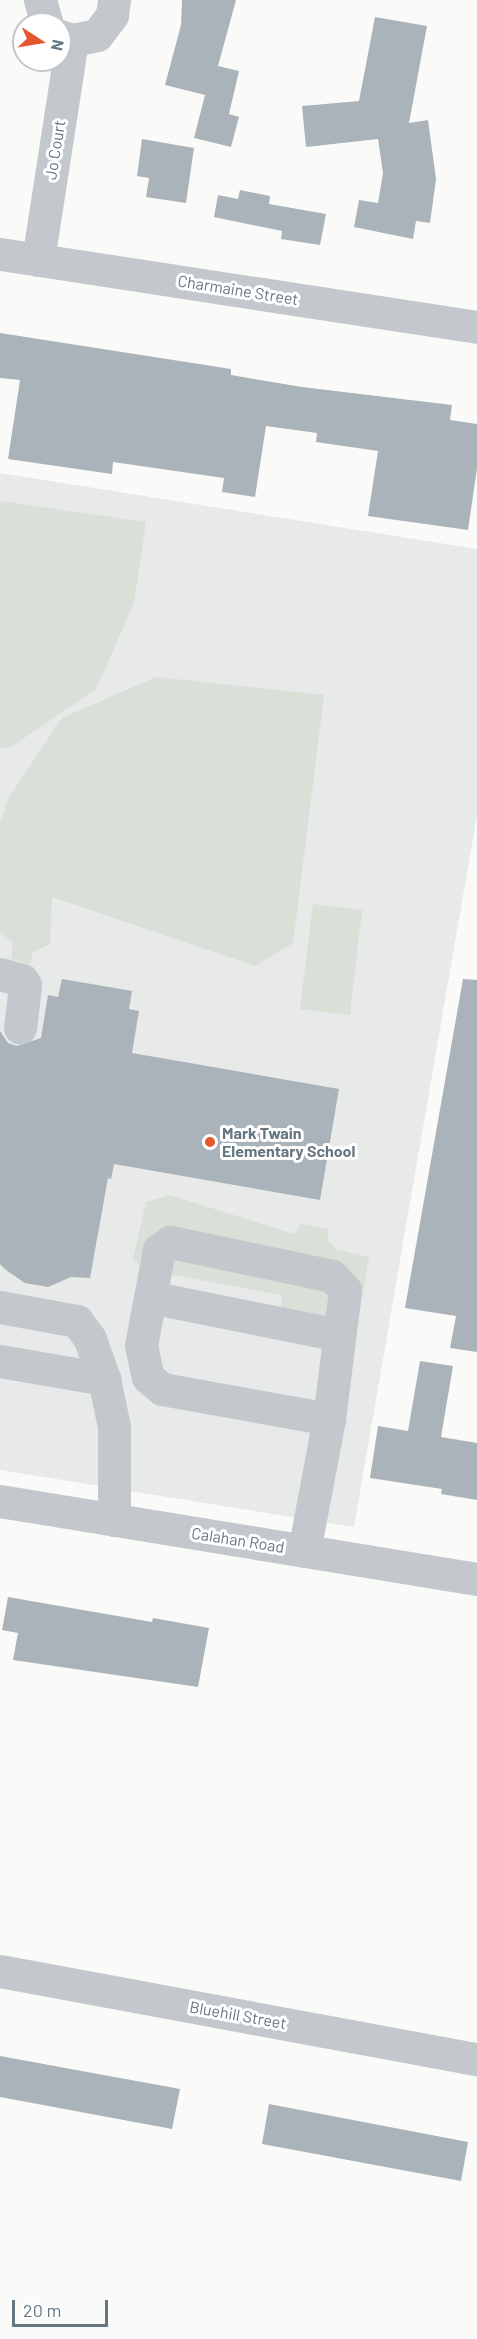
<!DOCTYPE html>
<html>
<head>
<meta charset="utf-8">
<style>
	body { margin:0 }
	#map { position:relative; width:477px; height:2339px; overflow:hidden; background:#fafaf8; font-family:Barlow,sans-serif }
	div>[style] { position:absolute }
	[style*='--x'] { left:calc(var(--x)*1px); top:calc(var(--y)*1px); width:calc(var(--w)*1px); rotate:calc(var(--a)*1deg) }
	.built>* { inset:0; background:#e8e9e9 }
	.green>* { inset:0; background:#dadfd7 }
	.building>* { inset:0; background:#aab3b9 }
	.minor>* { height:33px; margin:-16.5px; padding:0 16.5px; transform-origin:16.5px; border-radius:16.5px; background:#c3c8cc }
	.dots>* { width:16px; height:16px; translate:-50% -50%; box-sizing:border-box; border:3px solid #fff; border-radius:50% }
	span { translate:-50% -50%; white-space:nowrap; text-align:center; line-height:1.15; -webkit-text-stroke:6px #fff; paint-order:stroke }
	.street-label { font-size:16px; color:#657683 }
	.poi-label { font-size:16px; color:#657683; font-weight:700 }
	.left { translate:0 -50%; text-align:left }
	.north { position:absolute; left:12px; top:12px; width:60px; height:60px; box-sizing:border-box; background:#fff; border:2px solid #c1c8cd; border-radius:50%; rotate:102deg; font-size:16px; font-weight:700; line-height:24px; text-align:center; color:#657683 }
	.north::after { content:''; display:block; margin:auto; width:21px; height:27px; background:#e4572e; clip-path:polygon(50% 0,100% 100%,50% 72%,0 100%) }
	.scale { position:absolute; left:12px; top:2300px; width:96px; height:27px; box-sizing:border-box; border:3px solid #657683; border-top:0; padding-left:8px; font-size:18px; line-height:21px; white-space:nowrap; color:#657683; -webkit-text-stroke:4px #fff; paint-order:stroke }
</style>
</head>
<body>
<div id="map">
	<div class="built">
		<i style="clip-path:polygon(0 473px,477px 549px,477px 815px,354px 1527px,0 1470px)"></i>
	</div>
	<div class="green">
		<i style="clip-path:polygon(0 501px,146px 522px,134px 603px,96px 689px,11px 747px,0 748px)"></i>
		<i style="clip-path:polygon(156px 677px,324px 695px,293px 943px,255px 966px,52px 897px,50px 944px,33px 952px,30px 964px,11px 959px,13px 943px,0 932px,0 823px,9px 797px,62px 718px)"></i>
		<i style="clip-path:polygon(313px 904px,362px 910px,350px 1015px,300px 1009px)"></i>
		<i style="clip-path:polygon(170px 1195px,294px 1234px,301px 1224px,328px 1229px,328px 1240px,335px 1249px,369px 1257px,358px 1322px,281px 1308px,282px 1295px,145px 1270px,133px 1259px,146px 1202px)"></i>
	</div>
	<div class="building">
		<i style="clip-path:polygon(182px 0,236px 0,218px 66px,239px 71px,229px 114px,239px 117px,231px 147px,194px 138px,205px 95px,165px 85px,181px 25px)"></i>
		<i style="clip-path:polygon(375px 17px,427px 26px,409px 123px,428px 120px,436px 179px,430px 223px,416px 221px,413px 239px,354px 227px,359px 200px,378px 203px,383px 173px,378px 139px,306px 147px,302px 106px,359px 101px)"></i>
		<i style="clip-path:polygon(142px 139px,194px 148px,186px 203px,146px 197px,149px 178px,137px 176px)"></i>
		<i style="clip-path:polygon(240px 190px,270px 196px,269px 204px,326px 214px,320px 245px,281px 239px,282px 231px,214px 217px,218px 195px,238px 199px)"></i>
		<i style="clip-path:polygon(0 333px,231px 369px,231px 375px,302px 387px,452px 405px,450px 420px,477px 424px,477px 468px,468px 530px,368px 516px,378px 451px,316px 442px,317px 433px,266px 426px,255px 497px,222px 492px,224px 478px,113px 462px,112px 474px,8px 459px,20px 380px,0 378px)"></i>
		<i style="clip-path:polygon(62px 979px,132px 991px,129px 1009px,139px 1011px,132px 1053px,339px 1089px,320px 1200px,114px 1164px,111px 1179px,108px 1178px,90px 1278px,71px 1277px,48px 1287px,25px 1283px,6px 1270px,0 1264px,0 1031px,8px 1043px,17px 1046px,41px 1038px,48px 995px,58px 997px)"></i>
		<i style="clip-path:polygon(463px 979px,477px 980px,477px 1352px,450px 1348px,456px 1316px,405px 1308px)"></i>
		<i style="clip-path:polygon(420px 1361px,453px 1366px,441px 1437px,477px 1443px,477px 1500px,441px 1494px,442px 1489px,370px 1478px,378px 1426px,408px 1431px)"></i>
		<i style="clip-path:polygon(8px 1597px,152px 1622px,153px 1618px,209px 1628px,198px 1687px,13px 1660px,18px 1633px,2px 1630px)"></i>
		<i style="clip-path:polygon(0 2056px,180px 2089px,172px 2129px,0 2097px)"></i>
		<i style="clip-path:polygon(269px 2104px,468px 2142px,461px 2181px,262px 2144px)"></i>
	</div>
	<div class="minor">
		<i style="--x:40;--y:0;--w:25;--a:74"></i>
		<i style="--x:60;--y:36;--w:13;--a:18"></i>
		<i style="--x:72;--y:40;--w:25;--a:-11"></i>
		<i style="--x:97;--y:35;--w:25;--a:-53"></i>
		<i style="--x:112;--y:15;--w:15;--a:-82"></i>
		<i style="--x:0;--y:254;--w:483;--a:8.7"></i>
		<i style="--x:38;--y:260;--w:223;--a:-81.2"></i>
		<i style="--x:0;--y:974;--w:23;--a:15"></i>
		<i style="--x:22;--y:980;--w:6;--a:59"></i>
		<i style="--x:25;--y:985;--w:43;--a:96.6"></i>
		<i style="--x:150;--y:1297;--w:193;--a:11.4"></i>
		<i style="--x:0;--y:1307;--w:78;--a:10.3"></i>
		<i style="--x:77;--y:1321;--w:22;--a:54"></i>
		<i style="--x:90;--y:1339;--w:42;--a:70.7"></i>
		<i style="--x:104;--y:1379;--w:49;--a:78.2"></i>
		<i style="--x:114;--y:1427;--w:93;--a:90"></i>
		<i style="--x:0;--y:1361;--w:106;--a:9.8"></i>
		<i style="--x:0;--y:1501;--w:483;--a:9.3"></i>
		<i style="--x:304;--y:1551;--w:134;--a:-79.3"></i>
		<i style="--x:329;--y:1419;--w:130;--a:-82.9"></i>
		<i style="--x:345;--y:1290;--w:19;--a:-133"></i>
		<i style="--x:332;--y:1276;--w:166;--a:-168.1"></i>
		<i style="--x:170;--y:1242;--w:14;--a:144"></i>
		<i style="--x:159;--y:1250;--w:97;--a:100.7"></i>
		<i style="--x:141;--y:1345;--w:33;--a:78"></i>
		<i style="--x:148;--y:1377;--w:18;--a:41"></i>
		<i style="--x:162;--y:1389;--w:170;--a:10.2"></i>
		<i style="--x:0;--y:1971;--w:485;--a:10.5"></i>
	</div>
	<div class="dots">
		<i style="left:210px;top:1142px;background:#e4572e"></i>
	</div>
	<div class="street-label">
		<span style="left:55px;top:150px;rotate:-81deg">Jo Court</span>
		<span style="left:238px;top:290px;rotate:9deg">Charmaine Street</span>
		<span style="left:238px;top:1540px;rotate:9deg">Calahan Road</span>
		<span style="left:238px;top:2015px;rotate:10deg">Bluehill Street</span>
	</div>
	<div class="poi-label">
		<span class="left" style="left:222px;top:1142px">Mark Twain<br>Elementary School</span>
	</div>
	<div class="north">N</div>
	<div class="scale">20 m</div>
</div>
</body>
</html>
